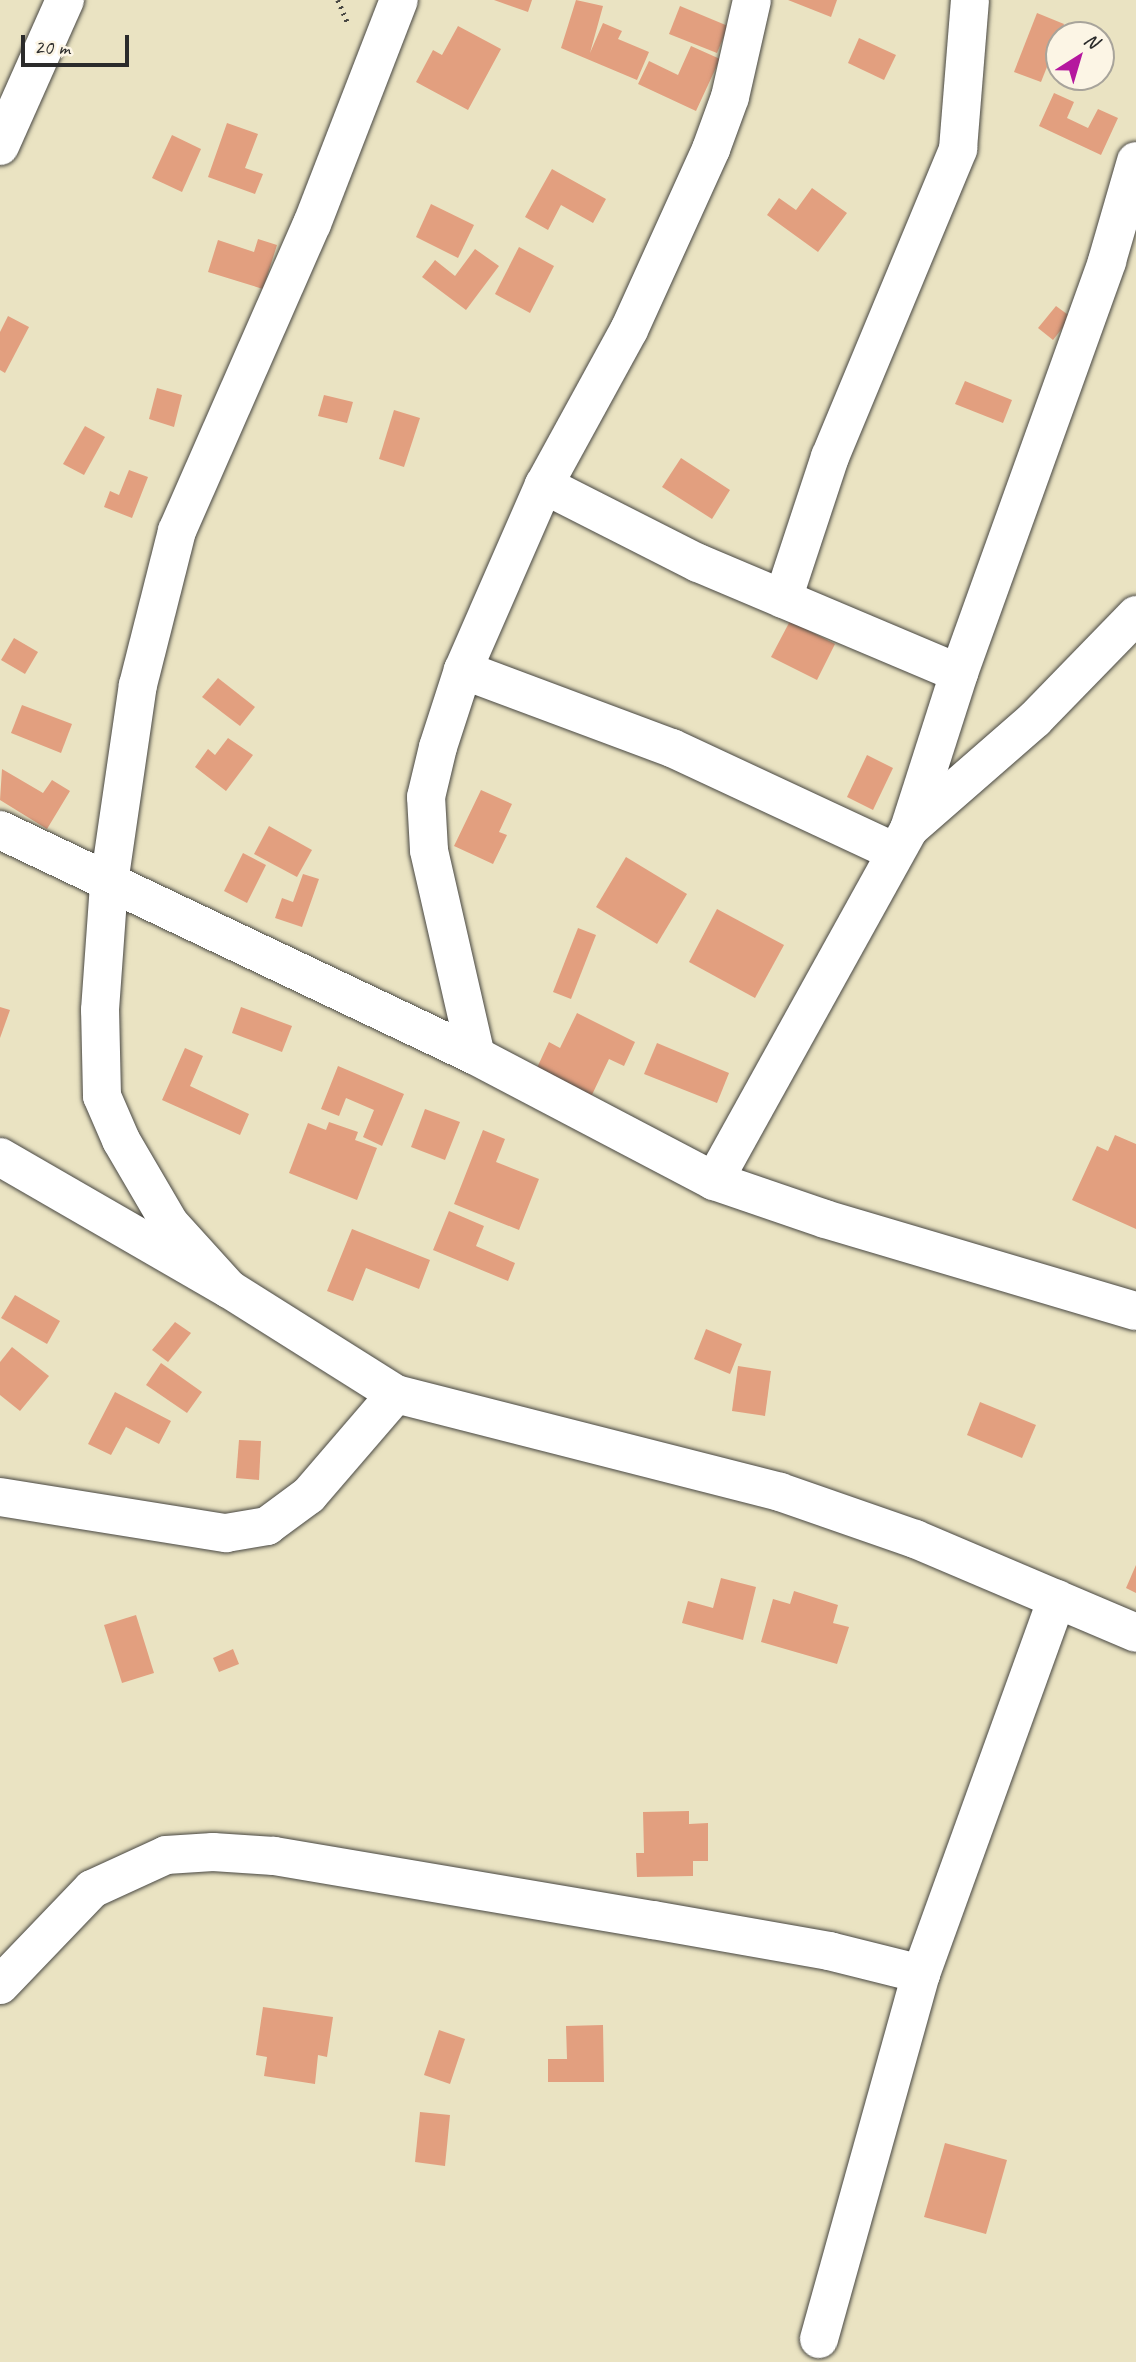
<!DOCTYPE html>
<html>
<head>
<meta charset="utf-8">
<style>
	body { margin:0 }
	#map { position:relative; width:1136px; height:2362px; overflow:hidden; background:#eae3c2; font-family:Caveat,sans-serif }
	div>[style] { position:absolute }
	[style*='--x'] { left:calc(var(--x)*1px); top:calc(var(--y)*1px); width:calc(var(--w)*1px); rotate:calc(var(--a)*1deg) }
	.building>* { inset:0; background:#e29f7f }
	.path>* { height:4.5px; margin-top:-2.25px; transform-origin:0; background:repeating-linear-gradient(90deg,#484742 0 2px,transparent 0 7px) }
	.roads { filter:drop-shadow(0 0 2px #484742) drop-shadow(0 0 2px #484742) }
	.minor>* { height:38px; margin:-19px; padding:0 19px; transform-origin:19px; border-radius:19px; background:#fff }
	span { translate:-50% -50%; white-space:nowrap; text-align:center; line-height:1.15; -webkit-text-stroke:5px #fcf5e5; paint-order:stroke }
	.north { position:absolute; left:1045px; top:21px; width:70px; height:70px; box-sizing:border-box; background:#fcf5e5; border:2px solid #a8a49b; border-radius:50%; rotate:37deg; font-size:19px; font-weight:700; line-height:28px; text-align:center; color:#2b2b2b }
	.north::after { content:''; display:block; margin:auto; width:24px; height:32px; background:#b5179e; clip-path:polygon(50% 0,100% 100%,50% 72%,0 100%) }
	.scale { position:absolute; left:21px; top:35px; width:108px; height:32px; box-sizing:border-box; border:4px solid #2b2b2b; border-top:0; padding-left:9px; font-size:21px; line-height:24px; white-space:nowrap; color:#2b2b2b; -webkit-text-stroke:5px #fcf5e5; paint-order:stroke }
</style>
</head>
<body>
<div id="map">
	<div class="building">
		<i style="clip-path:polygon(494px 0,532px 0,528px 12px)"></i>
		<i style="clip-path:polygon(576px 0,603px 6px,590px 53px,603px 23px,622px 31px,618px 39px,649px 52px,637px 80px,561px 48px)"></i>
		<i style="clip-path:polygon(788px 0,837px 0,831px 17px)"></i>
		<i style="clip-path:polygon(680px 6px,728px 26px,717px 53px,669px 34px)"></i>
		<i style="clip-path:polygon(1037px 13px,1064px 24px,1041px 82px,1014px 72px)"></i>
		<i style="clip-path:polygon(458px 26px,501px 49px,468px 110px,416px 82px,433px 50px,442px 55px)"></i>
		<i style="clip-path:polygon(859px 38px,896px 55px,884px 80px,848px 63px)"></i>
		<i style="clip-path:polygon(691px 46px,720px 59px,696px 111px,638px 84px,649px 61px,678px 75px)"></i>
		<i style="clip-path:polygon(1054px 93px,1074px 102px,1067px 118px,1088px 128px,1098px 109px,1118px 118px,1101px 155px,1039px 126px)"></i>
		<i style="clip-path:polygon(227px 123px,258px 134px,245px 168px,263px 174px,255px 194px,208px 177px)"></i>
		<i style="clip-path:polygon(172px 135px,201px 149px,182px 192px,152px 178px)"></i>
		<i style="clip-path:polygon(552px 169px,606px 199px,593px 223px,561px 205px,548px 230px,525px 217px)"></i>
		<i style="clip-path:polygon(812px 188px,847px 213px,818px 252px,767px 215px,779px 198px,796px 210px)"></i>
		<i style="clip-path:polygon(431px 204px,474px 225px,458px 258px,416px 237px)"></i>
		<i style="clip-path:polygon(258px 239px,277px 245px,263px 289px,208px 272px,218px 240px,254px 252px)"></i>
		<i style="clip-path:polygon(519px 247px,554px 266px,530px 313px,495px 294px)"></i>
		<i style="clip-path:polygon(475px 249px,499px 266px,466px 310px,422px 277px,435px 260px,455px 276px)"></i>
		<i style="clip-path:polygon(1056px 306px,1071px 317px,1053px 340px,1038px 328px)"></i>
		<i style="clip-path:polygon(8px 316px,29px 327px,5px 373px,0 370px,0 332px)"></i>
		<i style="clip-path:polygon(965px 381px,1012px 400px,1003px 423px,955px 404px)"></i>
		<i style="clip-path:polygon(157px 388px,182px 395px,174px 427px,149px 419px)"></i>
		<i style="clip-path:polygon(324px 395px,353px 402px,347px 423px,318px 416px)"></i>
		<i style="clip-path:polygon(394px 410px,420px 418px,404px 467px,379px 459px)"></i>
		<i style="clip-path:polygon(85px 426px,105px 437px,84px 475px,63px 464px)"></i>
		<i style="clip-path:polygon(681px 458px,730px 490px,712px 519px,662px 487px)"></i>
		<i style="clip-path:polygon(129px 470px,148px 477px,132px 518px,104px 507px,110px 491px,119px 495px)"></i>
		<i style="clip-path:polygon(790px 621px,835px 644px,817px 680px,771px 657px)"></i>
		<i style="clip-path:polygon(14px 638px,38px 652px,25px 674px,1px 660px)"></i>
		<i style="clip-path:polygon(218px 678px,255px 707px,240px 726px,202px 697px)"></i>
		<i style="clip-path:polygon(22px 705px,72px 724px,61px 753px,11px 733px)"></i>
		<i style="clip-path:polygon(228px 738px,253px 755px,226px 791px,195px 767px,208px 749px,215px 755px)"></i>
		<i style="clip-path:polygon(867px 755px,893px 768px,873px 810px,847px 797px)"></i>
		<i style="clip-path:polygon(2px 769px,43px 793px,52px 780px,70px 791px,47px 829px,0 800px)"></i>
		<i style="clip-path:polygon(481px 790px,512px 804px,499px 832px,507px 835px,493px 864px,454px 846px)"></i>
		<i style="clip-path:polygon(269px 826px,312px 850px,297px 877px,254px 854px)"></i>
		<i style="clip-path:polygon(243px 853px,266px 865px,247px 903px,224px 891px)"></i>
		<i style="clip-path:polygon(626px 857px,687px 894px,657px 944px,596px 907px)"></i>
		<i style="clip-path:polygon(303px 874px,319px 879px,302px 927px,275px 918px,282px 898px,293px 902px)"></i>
		<i style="clip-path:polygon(717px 909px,784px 945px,755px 998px,689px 962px)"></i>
		<i style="clip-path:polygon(578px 928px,596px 935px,571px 999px,553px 992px)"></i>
		<i style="clip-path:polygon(0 1007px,10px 1010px,0 1038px)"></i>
		<i style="clip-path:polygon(241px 1007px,292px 1026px,282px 1052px,232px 1033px)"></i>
		<i style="clip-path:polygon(577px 1013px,635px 1042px,624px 1066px,609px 1059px,590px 1099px,535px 1072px,549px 1042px,560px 1048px)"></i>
		<i style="clip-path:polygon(657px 1043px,729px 1073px,717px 1103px,644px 1074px)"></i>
		<i style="clip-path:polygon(185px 1048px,203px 1056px,190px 1086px,249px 1114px,240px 1135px,162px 1100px)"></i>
		<i style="clip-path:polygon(338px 1066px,404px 1094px,382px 1146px,363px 1137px,374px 1110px,346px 1098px,339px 1116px,321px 1109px)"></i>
		<i style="clip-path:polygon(425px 1109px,460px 1122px,445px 1160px,411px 1147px)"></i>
		<i style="clip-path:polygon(329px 1122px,358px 1132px,355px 1140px,377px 1148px,357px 1200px,289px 1173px,308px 1123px,326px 1130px)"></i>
		<i style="clip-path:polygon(483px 1130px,505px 1139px,496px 1162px,539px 1179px,519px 1230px,454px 1204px)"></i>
		<i style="clip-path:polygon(1115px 1135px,1136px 1144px,1136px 1229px,1072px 1200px,1097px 1146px,1108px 1151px)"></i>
		<i style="clip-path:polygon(449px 1211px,484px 1226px,476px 1246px,515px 1263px,508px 1281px,433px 1250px)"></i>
		<i style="clip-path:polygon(352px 1229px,430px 1260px,419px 1289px,366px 1268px,353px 1301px,327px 1291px)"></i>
		<i style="clip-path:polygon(15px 1295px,60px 1321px,47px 1344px,1px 1318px)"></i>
		<i style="clip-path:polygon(175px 1322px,191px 1333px,168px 1362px,152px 1350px)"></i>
		<i style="clip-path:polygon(706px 1329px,742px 1344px,730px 1374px,694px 1359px)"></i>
		<i style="clip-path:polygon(12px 1347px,49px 1376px,20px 1411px,0 1395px,0 1362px)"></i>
		<i style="clip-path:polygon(161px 1363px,202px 1392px,187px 1413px,146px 1385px)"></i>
		<i style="clip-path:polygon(738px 1366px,771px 1371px,765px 1416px,732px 1411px)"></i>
		<i style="clip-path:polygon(115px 1392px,171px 1421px,159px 1444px,126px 1427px,111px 1455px,88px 1444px)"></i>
		<i style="clip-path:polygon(980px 1402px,1036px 1425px,1022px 1458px,967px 1435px)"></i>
		<i style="clip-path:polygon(239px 1440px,261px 1441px,259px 1480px,236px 1478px)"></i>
		<i style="clip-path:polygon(1136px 1565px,1136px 1593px,1126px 1588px)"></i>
		<i style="clip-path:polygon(721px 1578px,756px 1587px,743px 1640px,682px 1623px,688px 1601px,713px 1608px)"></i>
		<i style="clip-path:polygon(794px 1591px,838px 1605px,833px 1623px,849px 1627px,837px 1664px,761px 1642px,773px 1599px,790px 1604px)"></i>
		<i style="clip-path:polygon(136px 1615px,154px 1673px,122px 1683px,104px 1625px)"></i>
		<i style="clip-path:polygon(233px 1649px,239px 1664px,219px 1672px,213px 1658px)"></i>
		<i style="clip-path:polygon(689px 1811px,689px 1824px,708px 1823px,708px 1861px,693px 1861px,693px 1876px,637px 1877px,636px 1853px,644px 1853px,643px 1812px)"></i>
		<i style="clip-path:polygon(263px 2007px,333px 2017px,327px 2057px,318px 2055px,315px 2084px,264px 2076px,267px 2057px,256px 2055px)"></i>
		<i style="clip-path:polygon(603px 2025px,604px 2082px,548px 2082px,548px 2059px,567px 2059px,566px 2026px)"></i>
		<i style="clip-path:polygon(439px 2030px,465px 2039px,450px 2084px,424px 2075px)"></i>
		<i style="clip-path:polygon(420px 2112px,450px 2115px,445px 2166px,415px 2162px)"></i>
		<i style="clip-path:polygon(945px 2143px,1007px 2160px,986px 2234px,924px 2217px)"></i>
	</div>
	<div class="path">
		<i style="--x:338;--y:0;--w:26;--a:67"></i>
	</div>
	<div class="roads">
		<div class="minor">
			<i style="--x:0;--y:146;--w:160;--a:-66"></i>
			<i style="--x:544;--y:485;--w:173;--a:26.9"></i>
			<i style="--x:698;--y:563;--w:283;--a:22.9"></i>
			<i style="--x:783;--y:599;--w:150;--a:-71.7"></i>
			<i style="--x:830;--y:457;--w:334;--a:-67.4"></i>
			<i style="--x:958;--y:149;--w:149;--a:-85.4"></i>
			<i style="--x:463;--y:670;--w:223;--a:20.5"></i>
			<i style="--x:672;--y:748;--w:246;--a:25"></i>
			<i style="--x:909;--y:829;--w:167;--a:-41.1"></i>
			<i style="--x:1035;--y:719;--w:145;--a:-45.8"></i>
			<i style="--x:0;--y:830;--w:527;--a:25.4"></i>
			<i style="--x:476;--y:1056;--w:269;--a:27.7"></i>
			<i style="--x:714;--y:1181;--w:117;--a:18.9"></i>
			<i style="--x:825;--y:1219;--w:324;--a:16.5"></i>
			<i style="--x:476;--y:1056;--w:211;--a:-102.9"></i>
			<i style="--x:429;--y:850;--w:53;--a:-93.2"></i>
			<i style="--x:426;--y:797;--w:51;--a:-76.5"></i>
			<i style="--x:438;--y:747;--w:81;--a:-72"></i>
			<i style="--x:463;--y:670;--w:202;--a:-66.4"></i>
			<i style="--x:544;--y:485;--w:177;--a:-61.3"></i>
			<i style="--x:629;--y:330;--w:199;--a:-65.6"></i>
			<i style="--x:711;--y:149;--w:55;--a:-69.9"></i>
			<i style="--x:730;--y:97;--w:99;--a:-77.2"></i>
			<i style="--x:0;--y:1157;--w:264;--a:30"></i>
			<i style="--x:229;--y:1289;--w:197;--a:32.2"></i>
			<i style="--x:396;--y:1394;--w:396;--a:14.3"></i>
			<i style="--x:780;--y:1492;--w:143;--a:19.2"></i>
			<i style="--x:915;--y:1539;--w:240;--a:23"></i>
			<i style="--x:714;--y:1181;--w:402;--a:-61"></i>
			<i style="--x:909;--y:829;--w:164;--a:-72.2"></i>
			<i style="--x:959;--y:673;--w:438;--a:-70.2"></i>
			<i style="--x:1107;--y:261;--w:104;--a:-73.8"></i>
			<i style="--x:229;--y:1289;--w:88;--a:-132.2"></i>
			<i style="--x:170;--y:1224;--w:97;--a:-120.3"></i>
			<i style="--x:121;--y:1140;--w:48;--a:-113.4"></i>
			<i style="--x:102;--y:1096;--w:86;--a:-91.3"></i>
			<i style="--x:100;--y:1010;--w:127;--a:-85.9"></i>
			<i style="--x:109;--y:883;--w:200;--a:-81.7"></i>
			<i style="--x:138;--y:685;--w:159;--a:-75.8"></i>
			<i style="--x:177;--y:531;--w:335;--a:-66.3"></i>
			<i style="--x:312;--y:224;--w:240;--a:-68.8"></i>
			<i style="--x:0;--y:1497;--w:229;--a:9.1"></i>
			<i style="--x:226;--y:1533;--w:42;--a:-9.7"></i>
			<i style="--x:267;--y:1526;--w:52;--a:-36.4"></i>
			<i style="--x:309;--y:1495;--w:133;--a:-49.3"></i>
			<i style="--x:0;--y:1985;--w:133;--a:-46.2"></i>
			<i style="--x:92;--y:1889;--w:81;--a:-24.7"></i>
			<i style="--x:166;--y:1855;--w:47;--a:-3.7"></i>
			<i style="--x:213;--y:1852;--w:61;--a:3.8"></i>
			<i style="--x:274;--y:1856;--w:384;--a:9.6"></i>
			<i style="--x:653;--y:1920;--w:179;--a:10"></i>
			<i style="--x:829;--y:1951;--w:95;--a:14"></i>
			<i style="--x:819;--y:2339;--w:379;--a:-74.4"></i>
			<i style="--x:921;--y:1974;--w:399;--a:-70.1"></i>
		</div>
	</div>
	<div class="north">N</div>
	<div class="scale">20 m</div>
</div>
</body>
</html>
